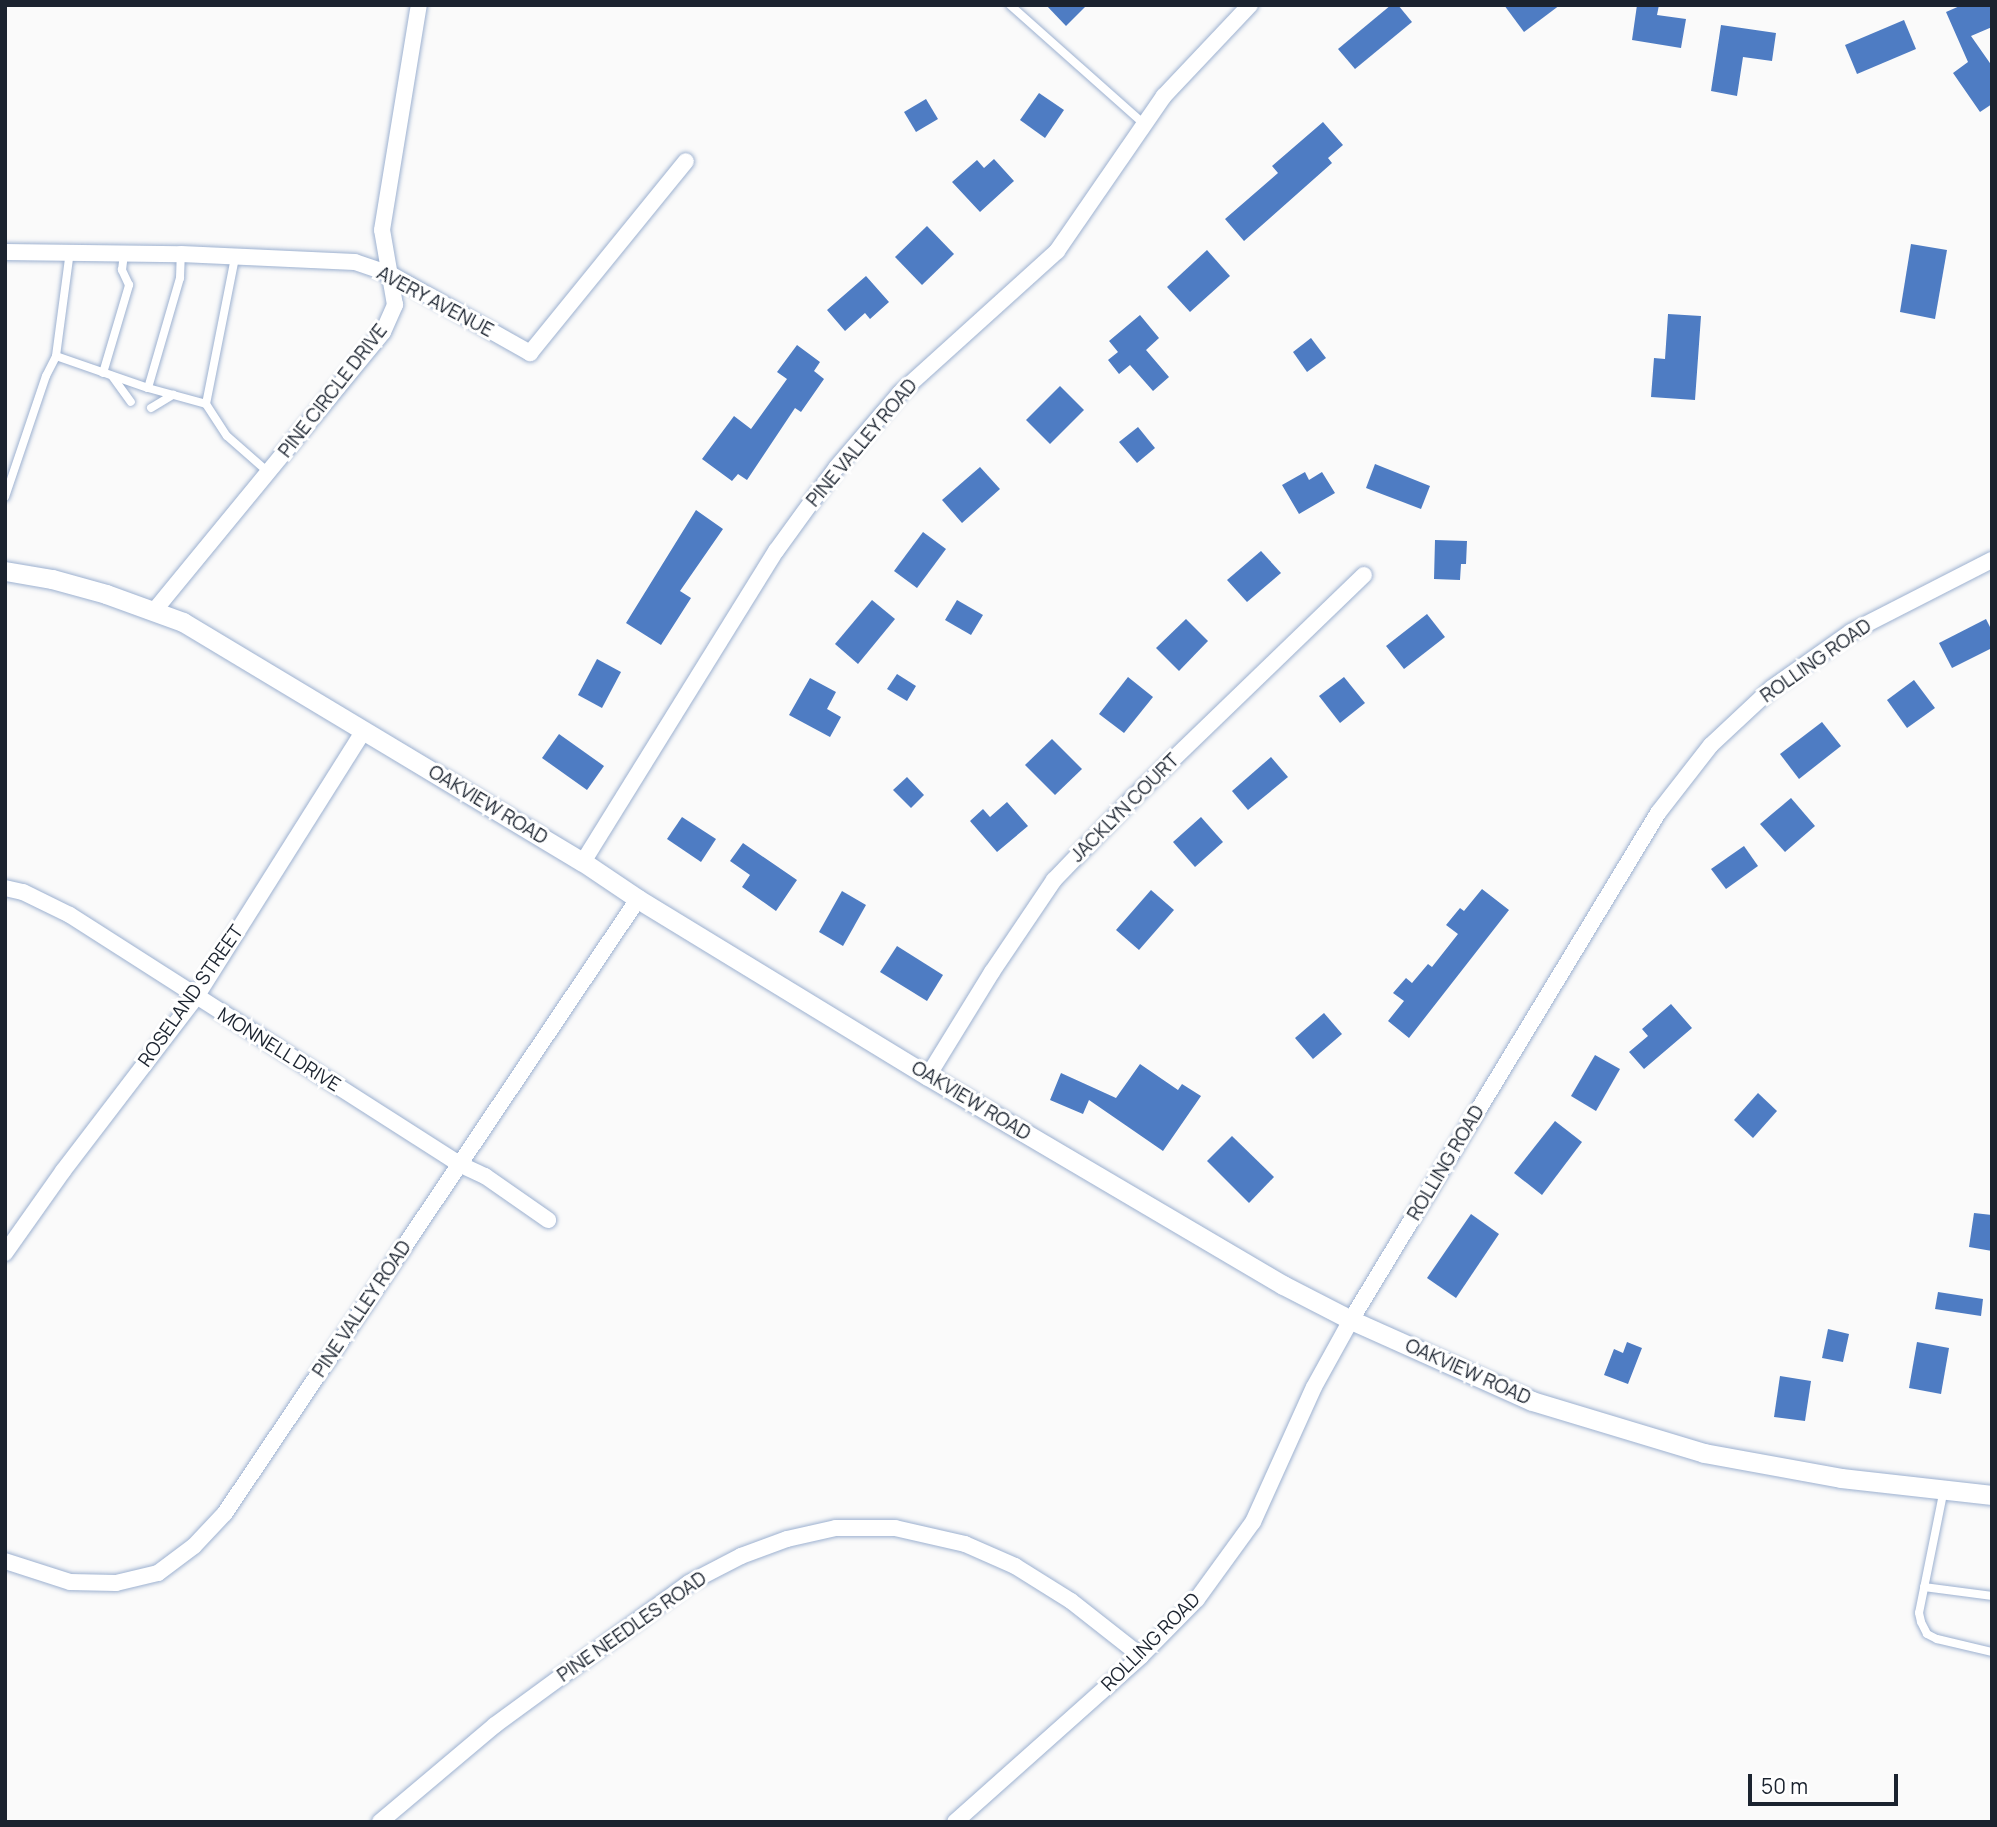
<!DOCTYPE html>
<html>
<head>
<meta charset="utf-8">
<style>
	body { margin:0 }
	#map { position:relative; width:1997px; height:1827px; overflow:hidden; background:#fafafa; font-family:Manrope,sans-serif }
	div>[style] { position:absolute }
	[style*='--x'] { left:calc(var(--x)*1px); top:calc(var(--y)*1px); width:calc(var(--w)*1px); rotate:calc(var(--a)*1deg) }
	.building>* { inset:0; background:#4e7cc3 }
	.roads { filter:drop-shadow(0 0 2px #9db1d0) drop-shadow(0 0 2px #9db1d0) }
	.service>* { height:8px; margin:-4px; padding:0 4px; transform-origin:4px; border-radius:4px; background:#fff }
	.minor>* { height:16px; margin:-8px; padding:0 8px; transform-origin:8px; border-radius:8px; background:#fff }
	.tertiary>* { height:19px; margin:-9.5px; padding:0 9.5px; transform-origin:9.5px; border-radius:9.5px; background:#fff }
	span { translate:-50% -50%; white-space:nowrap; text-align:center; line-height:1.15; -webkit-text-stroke:6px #fff; paint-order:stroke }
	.street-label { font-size:19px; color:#1b232f }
	.frame { position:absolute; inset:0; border:7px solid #1b232f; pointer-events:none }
	.scale { position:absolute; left:1748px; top:1774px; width:150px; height:32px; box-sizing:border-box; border:4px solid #1b232f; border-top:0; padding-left:9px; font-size:21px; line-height:24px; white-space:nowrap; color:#1b232f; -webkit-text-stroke:5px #fff; paint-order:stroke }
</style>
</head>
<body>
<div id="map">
	<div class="building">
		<i style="clip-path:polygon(1046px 5px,1087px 5px,1066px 26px)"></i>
		<i style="clip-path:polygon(1391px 5px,1398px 5px,1412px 22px,1355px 69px,1338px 49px)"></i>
		<i style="clip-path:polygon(1504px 5px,1560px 5px,1524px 32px)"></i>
		<i style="clip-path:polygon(1637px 5px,1659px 5px,1657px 15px,1686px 19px,1681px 48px,1632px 40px)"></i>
		<i style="clip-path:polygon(1962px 5px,1992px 5px,1992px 27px,1971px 36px,1992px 66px,1992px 104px,1980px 112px,1953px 73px,1968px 62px,1946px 12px)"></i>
		<i style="clip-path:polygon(1904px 20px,1916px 49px,1857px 74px,1845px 45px)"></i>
		<i style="clip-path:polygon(1721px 25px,1776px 33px,1772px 61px,1743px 57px,1737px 96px,1711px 91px)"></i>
		<i style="clip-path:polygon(1039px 93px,1064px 110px,1045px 138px,1020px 120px)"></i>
		<i style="clip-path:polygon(926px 99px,938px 119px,916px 132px,904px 112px)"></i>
		<i style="clip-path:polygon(1323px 122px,1343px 145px,1328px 158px,1332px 163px,1244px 241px,1225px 219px,1278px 173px,1272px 166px)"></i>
		<i style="clip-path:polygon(994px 159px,1014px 181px,980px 212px,952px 182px,977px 160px,984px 168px)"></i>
		<i style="clip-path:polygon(927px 226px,954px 254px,922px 285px,895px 257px)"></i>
		<i style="clip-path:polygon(1911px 244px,1947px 250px,1935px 319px,1900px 312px)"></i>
		<i style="clip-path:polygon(1207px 250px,1230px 276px,1190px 312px,1167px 287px)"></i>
		<i style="clip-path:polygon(866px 276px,889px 302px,870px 319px,865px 313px,845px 331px,827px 310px)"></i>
		<i style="clip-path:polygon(1668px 314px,1701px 316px,1695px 400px,1651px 397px,1654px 358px,1665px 359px)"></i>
		<i style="clip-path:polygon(1140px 315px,1159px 338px,1146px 350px,1169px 377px,1153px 391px,1130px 365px,1119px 374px,1108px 360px,1118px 352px,1109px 341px)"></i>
		<i style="clip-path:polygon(1311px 338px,1326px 358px,1307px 372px,1293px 352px)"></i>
		<i style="clip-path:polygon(797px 345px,820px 362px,814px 371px,824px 379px,801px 412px,795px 408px,747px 480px,738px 474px,732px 481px,702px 459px,734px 416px,751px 429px,787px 379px,777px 372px)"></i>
		<i style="clip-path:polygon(1060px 386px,1084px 410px,1050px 444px,1026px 420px)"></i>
		<i style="clip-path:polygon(1138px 427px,1155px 448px,1137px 463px,1119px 442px)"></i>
		<i style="clip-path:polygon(1375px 464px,1430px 486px,1421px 509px,1366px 488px)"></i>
		<i style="clip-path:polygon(980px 467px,1000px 489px,962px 523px,942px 500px)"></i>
		<i style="clip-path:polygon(1305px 472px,1309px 480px,1322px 472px,1335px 493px,1299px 514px,1282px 485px)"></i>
		<i style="clip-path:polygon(696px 510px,723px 529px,680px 591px,691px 598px,661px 645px,626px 623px)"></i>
		<i style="clip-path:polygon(923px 532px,946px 549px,917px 588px,894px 571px)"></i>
		<i style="clip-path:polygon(1435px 540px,1467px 541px,1466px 564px,1461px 564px,1460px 580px,1434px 579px)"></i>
		<i style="clip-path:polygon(1261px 551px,1281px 573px,1247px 602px,1227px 580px)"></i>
		<i style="clip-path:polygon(872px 600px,895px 619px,858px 664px,835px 644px)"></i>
		<i style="clip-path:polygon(957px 600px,983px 615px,971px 635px,945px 620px)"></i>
		<i style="clip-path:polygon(1427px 614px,1445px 637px,1404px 669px,1386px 646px)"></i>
		<i style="clip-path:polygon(1186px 619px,1208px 641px,1179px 671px,1156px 648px)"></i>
		<i style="clip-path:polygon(1986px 619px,1992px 631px,1992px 648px,1952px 668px,1939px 643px)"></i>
		<i style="clip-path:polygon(597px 659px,621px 672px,602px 708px,578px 695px)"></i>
		<i style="clip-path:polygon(897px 674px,916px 686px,907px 701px,887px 689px)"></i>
		<i style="clip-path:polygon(1128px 677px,1153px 697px,1124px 733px,1099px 714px)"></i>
		<i style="clip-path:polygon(1344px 677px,1365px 703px,1340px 723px,1319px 696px)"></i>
		<i style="clip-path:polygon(810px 678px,836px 692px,827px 709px,841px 717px,830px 737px,789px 715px)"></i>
		<i style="clip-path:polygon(1914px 680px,1935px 708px,1907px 728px,1887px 700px)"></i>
		<i style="clip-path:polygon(1822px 722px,1841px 746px,1799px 779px,1780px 754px)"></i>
		<i style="clip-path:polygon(559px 734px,604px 766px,587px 790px,542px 758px)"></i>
		<i style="clip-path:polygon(1052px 739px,1082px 769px,1055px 795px,1025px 765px)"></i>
		<i style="clip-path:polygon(1271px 757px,1288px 777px,1248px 810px,1232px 791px)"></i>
		<i style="clip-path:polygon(907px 777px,924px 795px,911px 808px,893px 790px)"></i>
		<i style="clip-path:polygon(1791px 798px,1815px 826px,1785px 852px,1760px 824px)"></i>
		<i style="clip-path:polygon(1007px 802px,1028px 826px,997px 852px,970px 821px,983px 809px,990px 817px)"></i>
		<i style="clip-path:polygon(682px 817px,716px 839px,701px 862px,667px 839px)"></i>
		<i style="clip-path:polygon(1201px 817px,1223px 842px,1195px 867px,1173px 842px)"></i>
		<i style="clip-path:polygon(743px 843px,797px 880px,776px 911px,742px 887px,750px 875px,730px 861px)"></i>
		<i style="clip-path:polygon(1744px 846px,1758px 866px,1726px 889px,1711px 869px)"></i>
		<i style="clip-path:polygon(1482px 889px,1509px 910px,1409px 1038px,1388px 1021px,1404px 1001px,1393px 993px,1406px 978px,1412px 983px,1428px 964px,1432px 967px,1458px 934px,1446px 925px,1460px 908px,1464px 911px)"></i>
		<i style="clip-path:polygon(1151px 890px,1174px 910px,1139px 950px,1116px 930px)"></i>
		<i style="clip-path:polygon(842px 891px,866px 905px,843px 946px,819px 932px)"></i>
		<i style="clip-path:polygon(897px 946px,943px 975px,927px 1001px,880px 972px)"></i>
		<i style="clip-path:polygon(1671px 1004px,1692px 1028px,1644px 1069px,1629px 1052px,1648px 1036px,1642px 1029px)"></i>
		<i style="clip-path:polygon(1324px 1013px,1342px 1034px,1313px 1059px,1295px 1038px)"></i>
		<i style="clip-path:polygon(1595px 1055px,1620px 1069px,1596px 1111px,1571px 1096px)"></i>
		<i style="clip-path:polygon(1140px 1064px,1178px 1090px,1182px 1084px,1201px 1096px,1163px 1151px,1089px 1100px,1083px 1114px,1050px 1100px,1061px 1073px,1116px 1098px)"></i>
		<i style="clip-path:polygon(1758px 1093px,1777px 1111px,1753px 1138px,1734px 1120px)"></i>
		<i style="clip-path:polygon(1555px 1121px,1582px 1142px,1542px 1195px,1514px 1173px)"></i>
		<i style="clip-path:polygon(1232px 1136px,1274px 1177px,1249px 1203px,1207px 1161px)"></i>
		<i style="clip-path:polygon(1974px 1213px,1992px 1215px,1992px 1251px,1969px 1247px)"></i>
		<i style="clip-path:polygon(1471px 1214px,1499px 1234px,1456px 1298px,1427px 1278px)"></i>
		<i style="clip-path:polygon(1938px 1292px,1983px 1299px,1981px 1316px,1935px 1309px)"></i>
		<i style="clip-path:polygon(1828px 1329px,1849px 1334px,1843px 1362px,1822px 1358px)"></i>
		<i style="clip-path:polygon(1627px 1342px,1642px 1348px,1628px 1384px,1604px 1375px,1614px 1349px,1623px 1353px)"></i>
		<i style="clip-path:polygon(1917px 1342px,1949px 1348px,1941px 1394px,1909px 1388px)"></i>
		<i style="clip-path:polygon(1780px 1376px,1811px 1381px,1805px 1421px,1774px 1417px)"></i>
	</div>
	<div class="roads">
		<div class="service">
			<i style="--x:1010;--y:5;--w:179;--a:41.6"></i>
			<i style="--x:70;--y:251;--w:106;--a:97.6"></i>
			<i style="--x:56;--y:356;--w:97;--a:19.2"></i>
			<i style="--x:148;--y:388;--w:60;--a:15.4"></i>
			<i style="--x:206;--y:404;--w:150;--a:-78.8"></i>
			<i style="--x:103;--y:373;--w:92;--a:-73.5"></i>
			<i style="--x:129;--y:285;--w:17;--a:-115"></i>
			<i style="--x:122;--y:270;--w:16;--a:-83"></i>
			<i style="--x:112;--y:376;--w:32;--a:54"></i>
			<i style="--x:148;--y:388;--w:115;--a:-73.8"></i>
			<i style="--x:180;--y:278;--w:24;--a:-88"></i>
			<i style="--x:206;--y:404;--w:38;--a:57"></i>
			<i style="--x:227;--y:436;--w:55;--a:41.3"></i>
			<i style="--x:151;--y:408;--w:26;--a:-31"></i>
			<i style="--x:5;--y:497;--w:128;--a:-71.3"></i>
			<i style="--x:46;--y:376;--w:22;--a:-63"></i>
			<i style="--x:1944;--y:1489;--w:126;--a:101.4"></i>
			<i style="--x:1919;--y:1613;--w:9;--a:77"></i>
			<i style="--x:1921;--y:1622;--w:13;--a:63"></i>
			<i style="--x:1927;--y:1634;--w:11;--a:27"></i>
			<i style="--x:1937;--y:1639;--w:57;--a:13.3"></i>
			<i style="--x:1924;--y:1587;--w:69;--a:7.5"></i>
		</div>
		<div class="minor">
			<i style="--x:5;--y:252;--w:176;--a:0.7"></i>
			<i style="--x:181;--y:254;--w:174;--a:2.6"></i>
			<i style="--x:355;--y:262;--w:37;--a:19"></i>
			<i style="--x:390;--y:274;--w:161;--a:29.4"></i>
			<i style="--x:530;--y:353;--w:247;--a:-50.9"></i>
			<i style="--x:154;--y:611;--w:361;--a:-50.6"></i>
			<i style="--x:383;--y:332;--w:30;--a:-66"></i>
			<i style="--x:395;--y:305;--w:76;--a:-99.8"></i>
			<i style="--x:382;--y:230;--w:228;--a:-80.7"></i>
			<i style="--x:583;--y:862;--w:366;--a:-58.2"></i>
			<i style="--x:776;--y:551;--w:102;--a:-54.1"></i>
			<i style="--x:836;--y:468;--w:99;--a:-49.5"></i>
			<i style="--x:900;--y:393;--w:212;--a:-42.1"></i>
			<i style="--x:1057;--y:251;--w:188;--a:-55.4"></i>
			<i style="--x:1164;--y:96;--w:125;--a:-46.6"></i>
			<i style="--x:5;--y:888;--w:18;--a:13"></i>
			<i style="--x:23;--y:892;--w:52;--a:26.1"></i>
			<i style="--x:70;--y:915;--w:462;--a:32.6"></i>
			<i style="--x:459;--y:1164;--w:29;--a:25"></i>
			<i style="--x:485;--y:1176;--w:77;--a:34.9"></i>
			<i style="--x:928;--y:1076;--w:122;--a:-58.4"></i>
			<i style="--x:992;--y:972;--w:111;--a:-56"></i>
			<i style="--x:1054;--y:880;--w:114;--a:-46.1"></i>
			<i style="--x:1133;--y:798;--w:321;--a:-44"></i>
			<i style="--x:5;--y:1253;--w:100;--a:-54.7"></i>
			<i style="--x:63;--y:1171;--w:219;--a:-52.6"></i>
			<i style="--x:196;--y:997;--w:315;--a:-57.8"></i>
			<i style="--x:5;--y:1561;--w:68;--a:17.9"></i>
			<i style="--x:70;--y:1582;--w:46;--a:1.2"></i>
			<i style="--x:116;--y:1583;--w:43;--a:-13.4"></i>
			<i style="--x:158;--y:1573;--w:45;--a:-36.9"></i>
			<i style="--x:194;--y:1546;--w:45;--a:-46.8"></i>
			<i style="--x:225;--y:1513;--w:740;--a:-56.07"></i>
			<i style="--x:380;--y:1822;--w:150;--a:-40.1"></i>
			<i style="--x:495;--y:1725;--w:240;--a:-36.2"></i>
			<i style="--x:689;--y:1583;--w:59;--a:-27.4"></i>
			<i style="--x:741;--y:1556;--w:49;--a:-20.3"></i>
			<i style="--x:787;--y:1539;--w:50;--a:-12.7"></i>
			<i style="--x:836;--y:1528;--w:59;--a:0"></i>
			<i style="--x:895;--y:1528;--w:72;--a:12.9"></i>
			<i style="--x:965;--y:1544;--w:55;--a:23.7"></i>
			<i style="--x:1015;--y:1566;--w:66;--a:32"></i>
			<i style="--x:1071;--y:1601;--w:89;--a:38.2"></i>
			<i style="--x:955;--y:1822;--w:249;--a:-41.7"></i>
			<i style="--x:1141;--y:1656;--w:80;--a:-45.5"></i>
			<i style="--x:1197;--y:1599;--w:95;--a:-54"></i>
			<i style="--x:1253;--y:1522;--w:148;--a:-65.7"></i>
			<i style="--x:1314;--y:1387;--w:77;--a:-61.1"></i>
			<i style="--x:1351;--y:1320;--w:593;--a:-58.8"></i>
			<i style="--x:1658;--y:813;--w:86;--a:-52.1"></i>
			<i style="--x:1711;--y:745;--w:83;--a:-43.1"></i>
			<i style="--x:1772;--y:688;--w:97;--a:-35.3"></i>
			<i style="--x:1851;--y:632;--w:158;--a:-27.1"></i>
		</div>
		<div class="tertiary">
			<i style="--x:5;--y:571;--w:48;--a:9.7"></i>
			<i style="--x:52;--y:579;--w:56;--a:15.5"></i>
			<i style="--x:106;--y:594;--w:82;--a:20"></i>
			<i style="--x:183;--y:622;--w:466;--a:31"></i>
			<i style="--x:583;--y:862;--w:66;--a:33.9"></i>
			<i style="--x:638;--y:899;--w:340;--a:31.4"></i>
			<i style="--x:928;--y:1076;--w:412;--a:30.5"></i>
			<i style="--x:1283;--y:1285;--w:76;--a:27.2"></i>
			<i style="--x:1351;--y:1320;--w:198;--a:24.1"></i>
			<i style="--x:1532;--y:1401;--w:180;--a:16.8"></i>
			<i style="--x:1704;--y:1453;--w:139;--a:10.3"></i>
			<i style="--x:1841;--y:1478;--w:152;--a:6.4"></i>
		</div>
	</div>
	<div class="street-label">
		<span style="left:435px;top:302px;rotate:28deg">AVERY AVENUE</span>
		<span style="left:333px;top:391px;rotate:-52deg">PINE CIRCLE DRIVE</span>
		<span style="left:862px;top:443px;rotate:-50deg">PINE VALLEY ROAD</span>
		<span style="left:1816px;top:661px;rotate:-35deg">ROLLING ROAD</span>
		<span style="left:488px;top:805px;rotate:31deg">OAKVIEW ROAD</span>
		<span style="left:1125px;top:808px;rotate:-45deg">JACKLYN COURT</span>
		<span style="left:191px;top:996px;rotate:-55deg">ROSELAND STREET</span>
		<span style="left:279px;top:1050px;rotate:32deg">MONNELL DRIVE</span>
		<span style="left:971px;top:1101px;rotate:31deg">OAKVIEW ROAD</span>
		<span style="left:1446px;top:1163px;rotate:-59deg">ROLLING ROAD</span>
		<span style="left:362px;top:1309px;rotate:-56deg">PINE VALLEY ROAD</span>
		<span style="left:1468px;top:1372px;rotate:24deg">OAKVIEW ROAD</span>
		<span style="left:632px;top:1627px;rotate:-35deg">PINE NEEDLES ROAD</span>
		<span style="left:1151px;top:1642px;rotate:-45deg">ROLLING ROAD</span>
	</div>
	<div class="frame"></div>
	<div class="scale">50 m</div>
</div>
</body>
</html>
